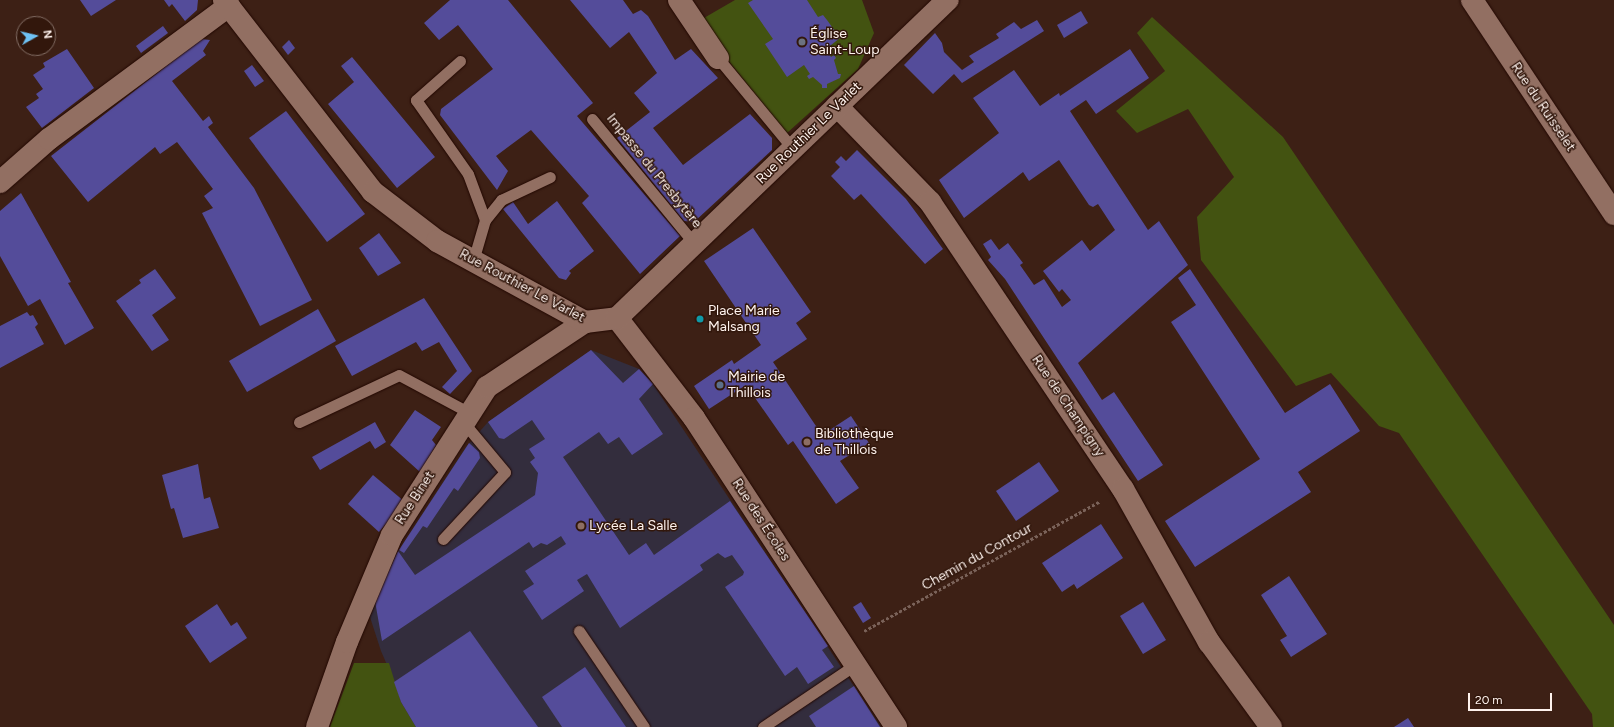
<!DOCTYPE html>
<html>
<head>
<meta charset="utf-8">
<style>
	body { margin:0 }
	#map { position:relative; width:1614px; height:727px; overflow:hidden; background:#3d2015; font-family:Figtree,sans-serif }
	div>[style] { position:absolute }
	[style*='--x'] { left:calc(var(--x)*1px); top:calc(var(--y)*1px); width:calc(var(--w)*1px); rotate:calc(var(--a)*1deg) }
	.education>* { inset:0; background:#332d3d }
	.green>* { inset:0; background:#435311 }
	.building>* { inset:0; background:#544c9a }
	.path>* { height:2.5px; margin-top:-1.25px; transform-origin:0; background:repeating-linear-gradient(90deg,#7a6259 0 3px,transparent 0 5px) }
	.roads { filter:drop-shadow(0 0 1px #230801) drop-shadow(0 0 1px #230801) }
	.service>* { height:11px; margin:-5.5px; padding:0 5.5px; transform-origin:5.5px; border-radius:5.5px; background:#926f62 }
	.minor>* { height:22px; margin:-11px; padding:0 11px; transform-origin:11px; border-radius:11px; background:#926f62 }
	.tertiary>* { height:22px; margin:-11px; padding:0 11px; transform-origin:11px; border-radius:11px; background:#926f62 }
	.dots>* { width:11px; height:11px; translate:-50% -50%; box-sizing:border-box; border:2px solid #32170c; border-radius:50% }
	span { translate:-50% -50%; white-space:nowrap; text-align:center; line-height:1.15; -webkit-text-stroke:3px #32170c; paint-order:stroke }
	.poi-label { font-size:14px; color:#fef2ed }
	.left { translate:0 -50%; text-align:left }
	.street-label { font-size:14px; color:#fef2ed }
	.north { position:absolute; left:16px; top:16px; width:40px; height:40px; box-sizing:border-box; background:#32170c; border:1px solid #846f66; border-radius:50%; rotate:82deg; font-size:11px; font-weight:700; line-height:16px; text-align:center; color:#fef2ed }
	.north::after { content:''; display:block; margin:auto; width:14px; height:18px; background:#6fc2f4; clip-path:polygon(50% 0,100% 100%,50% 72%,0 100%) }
	.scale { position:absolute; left:1468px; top:693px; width:84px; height:18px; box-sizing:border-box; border:2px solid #fef2ed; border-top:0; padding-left:5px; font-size:12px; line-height:14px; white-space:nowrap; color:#fef2ed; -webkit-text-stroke:3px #32170c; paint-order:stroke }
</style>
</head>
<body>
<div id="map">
	<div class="education">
		<i style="clip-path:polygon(591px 350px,639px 369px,653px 384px,881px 727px,414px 727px,381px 651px,369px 614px,393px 559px,466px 447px,488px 422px)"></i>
	</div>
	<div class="green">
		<i style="clip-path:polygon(735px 0,862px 0,874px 33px,858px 69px,787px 133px,697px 22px)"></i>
		<i style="clip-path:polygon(1152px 17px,1283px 137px,1614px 625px,1614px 727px,1593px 727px,1592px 714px,1399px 433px,1379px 426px,1331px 373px,1296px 386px,1201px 260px,1197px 217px,1234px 177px,1188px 109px,1137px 133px,1116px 111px,1165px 71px,1137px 33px)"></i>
		<i style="clip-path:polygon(354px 663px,389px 663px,401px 702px,416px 727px,330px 727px)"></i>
	</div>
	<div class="building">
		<i style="clip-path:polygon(80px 0,116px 0,91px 16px)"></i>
		<i style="clip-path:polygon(164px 0,198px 0,197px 10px,185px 21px,172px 4px,169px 7px)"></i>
		<i style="clip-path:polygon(450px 0,508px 0,593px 103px,577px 116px,680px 236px,640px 274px,582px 203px,589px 196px,531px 130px,496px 156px,508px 171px,497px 190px,440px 115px,441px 109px,493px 69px,458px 25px,439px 40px,424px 23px)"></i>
		<i style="clip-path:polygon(570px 0,623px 0,633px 14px,641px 10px,648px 16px,675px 60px,691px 49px,718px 78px,653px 128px,683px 165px,750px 114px,772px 138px,772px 150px,694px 222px,684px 221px,617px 138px,650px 112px,634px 93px,657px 73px,629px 32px,610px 48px)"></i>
		<i style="clip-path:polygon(753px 0,807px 0,818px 17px,823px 15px,827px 20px,840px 38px,826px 49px,831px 57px,834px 55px,836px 58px,834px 60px,838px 74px,841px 74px,840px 78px,827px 84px,827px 88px,822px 88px,822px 85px,813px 77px,809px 79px,807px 76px,810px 74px,804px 65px,787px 77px,765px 44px,773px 39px,748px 3px)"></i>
		<i style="clip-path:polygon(1081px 11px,1088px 23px,1064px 38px,1057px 25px)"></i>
		<i style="clip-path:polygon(1037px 20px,1044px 31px,962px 83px,954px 74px,933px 94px,904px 65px,935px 33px,942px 43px,944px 52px,962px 70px,974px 62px,969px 56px,999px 38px,996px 34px,1014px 22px,1021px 29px)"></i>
		<i style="clip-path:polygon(163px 26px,168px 33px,141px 53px,136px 46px)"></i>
		<i style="clip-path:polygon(201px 39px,210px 40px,203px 51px,206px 55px,172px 81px,203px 121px,209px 116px,213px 123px,208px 127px,254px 188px,312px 300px,260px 326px,202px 213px,213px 208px,204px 196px,213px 189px,177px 142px,160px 154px,155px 147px,88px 202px,51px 156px)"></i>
		<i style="clip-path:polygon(289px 40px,295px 48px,288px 55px,282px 47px)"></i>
		<i style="clip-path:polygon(67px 49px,94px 88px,42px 128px,26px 107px,39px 98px,36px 94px,43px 89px,33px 75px,45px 67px,43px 63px)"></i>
		<i style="clip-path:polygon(1130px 49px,1149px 78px,1096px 114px,1086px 100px,1070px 111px,1148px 230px,1159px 221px,1188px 265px,1078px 363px,1102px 400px,1114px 392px,1163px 465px,1138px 481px,1005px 279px,988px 260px,991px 257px,983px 244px,991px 239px,999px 250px,1008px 243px,1023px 263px,1020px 265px,1034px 285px,1044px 279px,1062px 307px,1071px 300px,1062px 289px,1059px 292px,1043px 271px,1082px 240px,1090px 251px,1115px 230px,1098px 204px,1093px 207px,1089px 205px,1059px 160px,1029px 181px,1023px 172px,964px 218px,939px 180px,999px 133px,973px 98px,1014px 70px,1040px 106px,1059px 93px,1060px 96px)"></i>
		<i style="clip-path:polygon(352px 57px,435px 157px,397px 188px,328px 104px,354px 82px,341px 66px)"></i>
		<i style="clip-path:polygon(252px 65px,264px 81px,255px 87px,244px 71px)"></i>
		<i style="clip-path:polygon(286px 111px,365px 214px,327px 242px,249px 138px)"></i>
		<i style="clip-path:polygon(857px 150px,906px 199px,943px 249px,925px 264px,861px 194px,854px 200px,831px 176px,840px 167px,835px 162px,841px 156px,846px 161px)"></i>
		<i style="clip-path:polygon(21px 193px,71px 282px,68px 283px,94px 328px,65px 345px,40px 299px,28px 306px,0 256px,0 211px)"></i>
		<i style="clip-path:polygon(557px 201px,594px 251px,569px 271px,571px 273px,566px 280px,559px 278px,503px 209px,513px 202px,528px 224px)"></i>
		<i style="clip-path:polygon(753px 228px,811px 312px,796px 323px,807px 339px,773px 362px,822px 435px,851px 416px,869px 443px,840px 461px,859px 488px,836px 504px,793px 441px,788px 445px,746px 385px,709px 409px,694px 386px,732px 360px,734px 364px,761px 345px,704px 261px)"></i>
		<i style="clip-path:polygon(379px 233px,401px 263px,378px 276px,359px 248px)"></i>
		<i style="clip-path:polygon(155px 269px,176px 298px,152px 315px,169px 340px,152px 351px,116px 301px,141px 283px,139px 280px)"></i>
		<i style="clip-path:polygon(1190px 269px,1285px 413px,1330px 384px,1360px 431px,1298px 472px,1311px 492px,1195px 567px,1165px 521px,1260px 459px,1171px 322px,1196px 305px,1178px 278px)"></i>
		<i style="clip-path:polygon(424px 298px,472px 371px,450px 394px,442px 387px,457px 371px,439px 342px,422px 351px,416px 342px,352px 376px,335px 346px)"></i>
		<i style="clip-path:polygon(318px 309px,336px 341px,247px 392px,229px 361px)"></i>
		<i style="clip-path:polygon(27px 312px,30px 316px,33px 315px,38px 324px,35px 327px,44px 344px,0 368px,0 326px)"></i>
		<i style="clip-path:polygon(591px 350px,623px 383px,639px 369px,653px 384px,639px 399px,663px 434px,632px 455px,619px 437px,608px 444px,599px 432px,563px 457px,629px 555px,646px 543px,654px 555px,730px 501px,828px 646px,822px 650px,834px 667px,808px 684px,797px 667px,785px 676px,725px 587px,743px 575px,744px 572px,732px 555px,725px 558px,718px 553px,700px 565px,703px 570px,620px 628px,587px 574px,577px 580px,584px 591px,542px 620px,523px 591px,534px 584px,525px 571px,566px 544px,561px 536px,547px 545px,541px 543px,533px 548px,529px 542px,382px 641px,375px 601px,398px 551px,415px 575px,535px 495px,538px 473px,530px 462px,535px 458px,529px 449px,545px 439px,532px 420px,504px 439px,499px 438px,488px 422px)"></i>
		<i style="clip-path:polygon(415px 410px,441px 427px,432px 440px,436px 445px,420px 472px,390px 445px)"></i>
		<i style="clip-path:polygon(375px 422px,386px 442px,375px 449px,370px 441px,320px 470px,312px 457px)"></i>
		<i style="clip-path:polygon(469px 443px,479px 452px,480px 458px,458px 491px,454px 488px,427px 528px,423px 526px,404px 553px,399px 550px)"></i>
		<i style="clip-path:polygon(1039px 462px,1059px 491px,1016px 521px,996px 491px)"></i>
		<i style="clip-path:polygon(198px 464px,204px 499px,210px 497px,219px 528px,183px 538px,174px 508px,171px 509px,162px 475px)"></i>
		<i style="clip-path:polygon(373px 475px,405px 502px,379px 532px,348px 504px)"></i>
		<i style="clip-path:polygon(1101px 524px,1123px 558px,1077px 589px,1074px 584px,1062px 592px,1042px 563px)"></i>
		<i style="clip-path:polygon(1289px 576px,1327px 634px,1291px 657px,1280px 640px,1287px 636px,1261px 595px)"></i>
		<i style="clip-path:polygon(861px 602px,871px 618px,863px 623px,853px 607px)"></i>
		<i style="clip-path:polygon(1143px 602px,1166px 640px,1143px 654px,1120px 616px)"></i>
		<i style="clip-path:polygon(217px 604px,231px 626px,237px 622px,247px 638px,210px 663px,185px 626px)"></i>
		<i style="clip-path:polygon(470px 631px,538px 727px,416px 727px,401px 702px,394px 682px)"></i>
		<i style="clip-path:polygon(585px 667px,626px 727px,562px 727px,542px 697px)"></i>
		<i style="clip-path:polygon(854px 686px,880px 727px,816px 727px,809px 716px)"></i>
		<i style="clip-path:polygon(1408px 718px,1414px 727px,1394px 727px)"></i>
	</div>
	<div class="path">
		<i style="--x:864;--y:631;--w:269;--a:-28.8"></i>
	</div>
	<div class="roads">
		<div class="service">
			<i style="--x:718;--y:58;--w:118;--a:50.5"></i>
			<i style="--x:460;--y:61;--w:59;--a:138.4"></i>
			<i style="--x:416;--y:100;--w:90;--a:54.9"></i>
			<i style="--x:468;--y:174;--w:49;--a:69.7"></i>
			<i style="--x:592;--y:119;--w:161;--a:50.6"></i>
			<i style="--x:473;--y:261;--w:43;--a:-73.7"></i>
			<i style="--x:485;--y:220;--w:26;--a:-51"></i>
			<i style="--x:501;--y:200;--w:54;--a:-25.1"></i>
			<i style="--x:299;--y:422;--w:110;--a:-25.2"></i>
			<i style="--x:399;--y:375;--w:81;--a:28.2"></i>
			<i style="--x:443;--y:539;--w:91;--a:-47.2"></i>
			<i style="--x:505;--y:472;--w:64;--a:-129.9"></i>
			<i style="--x:579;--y:631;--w:116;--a:55.9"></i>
			<i style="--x:763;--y:727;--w:111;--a:-34"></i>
		</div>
		<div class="minor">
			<i style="--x:679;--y:0;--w:70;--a:56.1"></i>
			<i style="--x:1472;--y:0;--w:257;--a:56.4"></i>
			<i style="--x:837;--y:106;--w:134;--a:45.9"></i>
			<i style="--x:930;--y:202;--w:346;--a:56.1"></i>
			<i style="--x:1123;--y:489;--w:176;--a:60.7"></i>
			<i style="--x:1209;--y:642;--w:105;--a:53.9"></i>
			<i style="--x:0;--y:182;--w:65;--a:-41.3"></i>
			<i style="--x:49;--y:139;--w:224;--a:-36.5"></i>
			<i style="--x:617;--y:318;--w:126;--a:52.4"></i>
			<i style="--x:694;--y:418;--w:369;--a:56.8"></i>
			<i style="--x:317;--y:727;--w:90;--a:-70.6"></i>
			<i style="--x:347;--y:642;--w:116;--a:-67.2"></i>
			<i style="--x:392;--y:535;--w:176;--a:-57.3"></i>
			<i style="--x:487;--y:387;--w:118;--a:-33.6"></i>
		</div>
		<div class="tertiary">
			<i style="--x:224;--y:0;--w:243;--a:52.2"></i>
			<i style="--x:373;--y:192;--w:81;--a:37.4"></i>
			<i style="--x:437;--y:241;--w:169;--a:28.7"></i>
			<i style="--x:585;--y:322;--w:32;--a:-7"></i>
			<i style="--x:617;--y:318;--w:459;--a:-43.9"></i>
		</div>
	</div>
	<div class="dots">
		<i style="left:802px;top:42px;background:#6b7280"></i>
		<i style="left:700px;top:319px;background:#0f9aa8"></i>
		<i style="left:720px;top:385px;background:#5c6f8a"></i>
		<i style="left:807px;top:442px;background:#8d6e63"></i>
		<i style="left:581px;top:526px;background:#8d6e63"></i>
	</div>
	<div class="poi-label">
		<span class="left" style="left:810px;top:42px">Église<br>Saint-Loup</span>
		<span class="left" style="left:708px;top:319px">Place Marie<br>Malsang</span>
		<span class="left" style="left:728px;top:385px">Mairie de<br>Thillois</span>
		<span class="left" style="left:815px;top:442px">Bibliothèque<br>de Thillois</span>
		<span class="left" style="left:589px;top:526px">Lycée La Salle</span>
	</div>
	<div class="street-label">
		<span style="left:1543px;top:107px;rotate:56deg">Rue du Ruisselet</span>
		<span style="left:809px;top:133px;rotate:-44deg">Rue Routhier Le Varlet</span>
		<span style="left:654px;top:171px;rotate:51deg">Impasse du Presbytère</span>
		<span style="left:522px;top:286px;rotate:28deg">Rue Routhier Le Varlet</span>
		<span style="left:1068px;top:406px;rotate:56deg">Rue de Champigny</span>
		<span style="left:415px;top:498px;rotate:-57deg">Rue Binet</span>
		<span style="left:761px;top:520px;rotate:57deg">Rue des Écoles</span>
		<span style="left:977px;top:557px;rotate:-29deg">Chemin du Contour</span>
	</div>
	<div class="north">N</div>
	<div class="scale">20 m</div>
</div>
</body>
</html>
